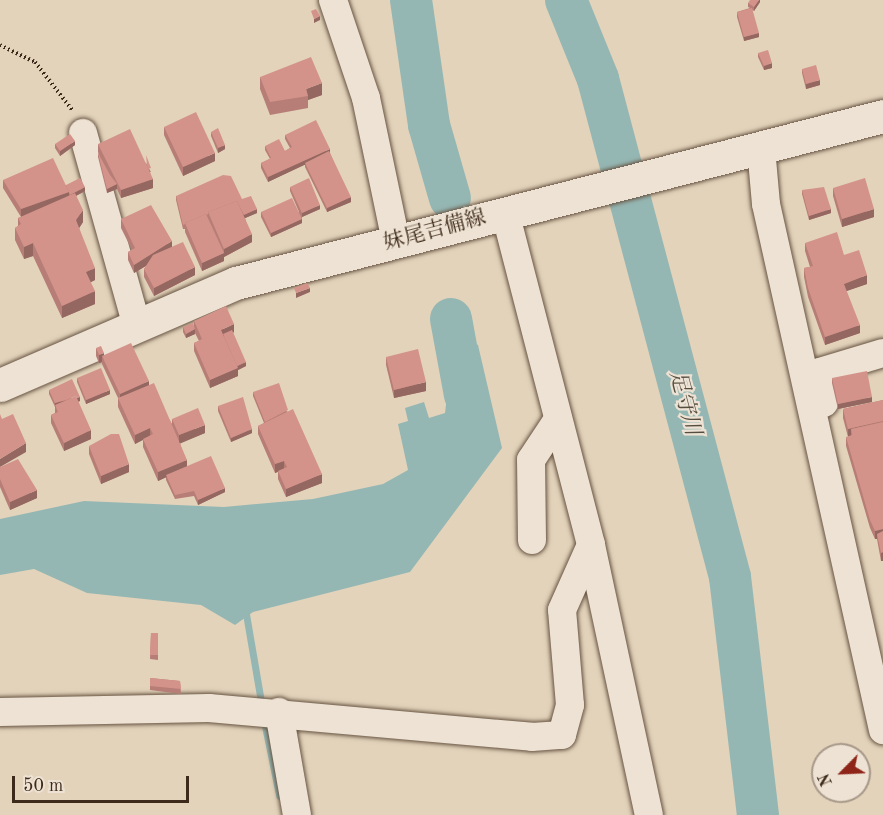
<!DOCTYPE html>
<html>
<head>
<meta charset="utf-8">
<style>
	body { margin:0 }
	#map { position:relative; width:883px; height:815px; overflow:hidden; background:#e3d3bb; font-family:"Old Standard TT","Noto Serif JP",serif }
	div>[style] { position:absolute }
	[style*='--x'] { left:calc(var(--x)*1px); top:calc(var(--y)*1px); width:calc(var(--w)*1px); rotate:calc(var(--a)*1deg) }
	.water>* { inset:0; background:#95b7b3 }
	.stream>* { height:7px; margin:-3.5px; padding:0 3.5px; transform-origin:3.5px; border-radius:3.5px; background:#95b7b3 }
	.river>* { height:42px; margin:-21px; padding:0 21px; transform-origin:21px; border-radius:21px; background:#95b7b3 }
	.path>* { height:4px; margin-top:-2px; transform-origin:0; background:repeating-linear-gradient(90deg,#3e2a1a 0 1.5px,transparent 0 4.5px) }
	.roads { filter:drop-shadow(0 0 2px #675442) drop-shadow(0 0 2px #675442) }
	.street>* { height:28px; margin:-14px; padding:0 14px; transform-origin:14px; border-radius:14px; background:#ede2d3 }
	.secondary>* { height:33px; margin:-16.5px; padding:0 16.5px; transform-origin:16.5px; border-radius:16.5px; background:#ede2d3 }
	.wall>* { inset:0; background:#b67e77 }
	.shaded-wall>* { inset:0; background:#946761 }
	.building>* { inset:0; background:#d4938a }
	span { translate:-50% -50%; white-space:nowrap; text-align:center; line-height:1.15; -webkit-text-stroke:4.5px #ede2d3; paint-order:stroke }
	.street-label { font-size:21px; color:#3e2a1a }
	.water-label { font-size:22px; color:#544d40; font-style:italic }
	.north { position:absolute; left:811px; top:743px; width:60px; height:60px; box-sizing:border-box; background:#ede2d3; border:2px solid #a79889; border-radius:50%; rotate:246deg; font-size:16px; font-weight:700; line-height:24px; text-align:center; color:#3e2a1a }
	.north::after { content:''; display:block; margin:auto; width:21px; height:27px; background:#8f2418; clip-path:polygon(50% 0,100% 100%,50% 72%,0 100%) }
	.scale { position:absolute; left:12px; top:776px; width:177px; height:27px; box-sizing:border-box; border:3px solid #3e2a1a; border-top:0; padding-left:8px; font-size:18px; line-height:21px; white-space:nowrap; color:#3e2a1a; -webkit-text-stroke:4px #ede2d3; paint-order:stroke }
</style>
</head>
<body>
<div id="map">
	<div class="water">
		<i style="clip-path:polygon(463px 336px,478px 345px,502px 448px,410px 572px,253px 612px,235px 625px,201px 605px,87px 593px,34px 569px,0 575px,0 519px,84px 501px,224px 507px,313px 499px,383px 484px,408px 470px,398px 424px,408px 421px,405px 408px,424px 402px,429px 418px,445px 413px,449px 380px,442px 351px,445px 343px)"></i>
	</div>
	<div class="stream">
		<i style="--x:245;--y:608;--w:100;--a:80.3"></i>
		<i style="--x:264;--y:721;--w:76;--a:78.5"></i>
	</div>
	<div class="river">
		<i style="--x:411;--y:0;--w:126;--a:81.8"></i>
		<i style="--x:429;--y:125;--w:76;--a:74"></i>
		<i style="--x:566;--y:0;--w:85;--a:67.9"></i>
		<i style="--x:598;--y:79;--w:515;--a:75.15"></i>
		<i style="--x:730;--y:577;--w:240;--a:83.3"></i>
		<i style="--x:451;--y:319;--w:77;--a:79.6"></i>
	</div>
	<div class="path">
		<i style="--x:0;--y:45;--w:39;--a:26"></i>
		<i style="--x:35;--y:62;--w:62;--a:52.2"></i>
	</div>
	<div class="roads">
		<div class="street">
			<i style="--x:333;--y:0;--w:103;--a:71.4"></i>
			<i style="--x:366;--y:98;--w:146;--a:78.2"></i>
			<i style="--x:83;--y:133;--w:197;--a:74.4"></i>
			<i style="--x:761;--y:148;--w:56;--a:84.9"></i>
			<i style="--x:766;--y:204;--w:539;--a:77.46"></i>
			<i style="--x:505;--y:212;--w:344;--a:75.5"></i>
			<i style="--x:591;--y:545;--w:276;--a:77.9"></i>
			<i style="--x:824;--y:403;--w:31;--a:-97"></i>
			<i style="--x:820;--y:372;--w:66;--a:-16.8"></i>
			<i style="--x:532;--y:540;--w:80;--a:-90.7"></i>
			<i style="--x:531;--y:460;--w:49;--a:-56.6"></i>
			<i style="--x:0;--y:712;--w:209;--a:-1.1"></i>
			<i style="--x:209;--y:708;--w:324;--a:5.1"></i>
			<i style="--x:532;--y:737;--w:30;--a:-4"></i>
			<i style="--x:562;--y:735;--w:31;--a:-75"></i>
			<i style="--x:570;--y:705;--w:95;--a:-94.8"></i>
			<i style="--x:562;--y:610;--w:71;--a:-66"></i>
			<i style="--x:279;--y:712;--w:105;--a:80.1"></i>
		</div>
		<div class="secondary">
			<i style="--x:0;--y:385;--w:257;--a:-23.4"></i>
			<i style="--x:236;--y:283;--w:668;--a:-14.47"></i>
		</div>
	</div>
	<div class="wall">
		<i style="clip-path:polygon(760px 0,760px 2px,754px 11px,752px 10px,759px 37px,744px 41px,737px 17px,737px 12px,750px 8px,748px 7px,748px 3px)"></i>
		<i style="clip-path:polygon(758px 53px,772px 68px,764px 70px,758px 57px)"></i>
		<i style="clip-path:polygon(802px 69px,820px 85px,806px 89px,802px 73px)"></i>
		<i style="clip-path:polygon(260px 77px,322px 95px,308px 100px,308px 108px,270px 115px,260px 89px)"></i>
		<i style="clip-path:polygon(164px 127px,215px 161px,183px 176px,164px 135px)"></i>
		<i style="clip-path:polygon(211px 132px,225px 149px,218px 153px,211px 136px)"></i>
		<i style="clip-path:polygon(285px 135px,330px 153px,351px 202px,327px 212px,305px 167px,305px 164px,268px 182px,261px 168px,261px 163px,270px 159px,265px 150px,265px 146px,285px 151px,290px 148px,285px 139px)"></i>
		<i style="clip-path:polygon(55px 144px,75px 145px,60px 156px,55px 148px)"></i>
		<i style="clip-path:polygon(98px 144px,146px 163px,151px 172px,150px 172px,153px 188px,121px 198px,117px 189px,107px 193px,98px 157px,98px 153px,100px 158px,98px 152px)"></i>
		<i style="clip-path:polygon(3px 180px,66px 185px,85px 191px,76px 196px,83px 222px,79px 228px,95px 280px,90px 282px,95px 304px,62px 318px,33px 256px,24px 259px,15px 240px,15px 228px,18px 226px,18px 218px,21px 217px,3px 188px)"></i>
		<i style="clip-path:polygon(290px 187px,320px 209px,302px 217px,302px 223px,271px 237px,261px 217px,261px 212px,299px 212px,290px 191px)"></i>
		<i style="clip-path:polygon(833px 188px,874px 217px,842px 227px,833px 196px)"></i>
		<i style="clip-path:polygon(802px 190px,831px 213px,809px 220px,802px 194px)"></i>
		<i style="clip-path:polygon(176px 196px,242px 199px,257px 213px,245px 218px,252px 242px,224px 257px,224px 261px,202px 271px,185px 232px,185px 229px,183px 229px,176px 200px)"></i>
		<i style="clip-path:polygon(121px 219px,172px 247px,195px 275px,154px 296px,144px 277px,144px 269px,146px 266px,134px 273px,128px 260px,128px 252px,132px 250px,121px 228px)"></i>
		<i style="clip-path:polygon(805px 243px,844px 255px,867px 284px,846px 291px,860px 333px,825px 345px,808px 297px,804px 277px,804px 268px,810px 267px,805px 251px)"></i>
		<i style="clip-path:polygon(194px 321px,234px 332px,233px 333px,246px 366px,238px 370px,238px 376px,210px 388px,194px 351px,194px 343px,199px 341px,195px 333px,195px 334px,186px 338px,183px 332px,183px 327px,194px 326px)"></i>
		<i style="clip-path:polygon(96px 348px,104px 355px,149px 385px,172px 424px,172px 419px,205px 433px,180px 443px,187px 466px,225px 492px,198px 505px,194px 496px,175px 499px,166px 480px,166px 477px,158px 481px,143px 447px,143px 440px,135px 444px,118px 407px,118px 398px,102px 364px,102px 362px,99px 363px,96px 356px)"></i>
		<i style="clip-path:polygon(386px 357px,426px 391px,394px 398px,386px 365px)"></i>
		<i style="clip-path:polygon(77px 378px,110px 394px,86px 404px,77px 382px)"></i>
		<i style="clip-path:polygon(832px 378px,872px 402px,838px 409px,832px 383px)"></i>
		<i style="clip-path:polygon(49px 390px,80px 401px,78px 402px,91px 439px,64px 451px,51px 423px,51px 415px,55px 413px,55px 407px,49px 394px)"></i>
		<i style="clip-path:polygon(253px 392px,288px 412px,322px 483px,286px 497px,278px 479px,278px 472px,275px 473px,258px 434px,258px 426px,264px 423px,253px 396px)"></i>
		<i style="clip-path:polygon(883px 400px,883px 561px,881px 561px,877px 539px,875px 539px,870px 528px,846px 446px,846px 437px,848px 437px,843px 418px,843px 409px)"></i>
		<i style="clip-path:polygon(218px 406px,252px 433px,231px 442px,218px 411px)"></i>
		<i style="clip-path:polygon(89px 446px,129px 472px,101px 484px,89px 454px)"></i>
		<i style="clip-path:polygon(0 467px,37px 498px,10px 510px,0 487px)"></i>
		<i style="clip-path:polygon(151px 633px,158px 633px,158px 660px,150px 659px)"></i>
		<i style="clip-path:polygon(150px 678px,180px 681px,181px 694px,150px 690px)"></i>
	</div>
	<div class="shaded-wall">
		<i style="clip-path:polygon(759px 0,760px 0,760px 2px,754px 11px,754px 7px)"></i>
		<i style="clip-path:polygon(320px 16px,320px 20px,314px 23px,314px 19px)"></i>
		<i style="clip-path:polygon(759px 33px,759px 37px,744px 41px,744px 37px)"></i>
		<i style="clip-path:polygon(772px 63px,772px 68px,764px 70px,764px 66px)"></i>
		<i style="clip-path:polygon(820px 80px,820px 85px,806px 89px,806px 84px)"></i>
		<i style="clip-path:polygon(322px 83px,322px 95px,308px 100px,308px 96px,306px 89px)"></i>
		<i style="clip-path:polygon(75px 141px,75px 145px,60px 156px,60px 151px)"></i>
		<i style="clip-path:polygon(225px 145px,225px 149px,218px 153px,218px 148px)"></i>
		<i style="clip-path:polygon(330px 149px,330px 153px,268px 182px,268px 177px)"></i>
		<i style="clip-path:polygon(215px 153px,215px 161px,183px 176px,183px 167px)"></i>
		<i style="clip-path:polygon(153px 179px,153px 188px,121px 198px,121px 190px)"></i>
		<i style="clip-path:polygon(117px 184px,117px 189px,107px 193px,107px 189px)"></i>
		<i style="clip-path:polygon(85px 187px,85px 191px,70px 199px,70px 195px)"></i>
		<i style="clip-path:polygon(69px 192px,69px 200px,21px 218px,21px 209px)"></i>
		<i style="clip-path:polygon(351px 197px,351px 202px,327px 212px,327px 208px)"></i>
		<i style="clip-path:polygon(320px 205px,320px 209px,302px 217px,302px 213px)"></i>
		<i style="clip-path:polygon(257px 209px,257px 213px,243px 219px,243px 215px)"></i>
		<i style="clip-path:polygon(831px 209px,831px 213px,809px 220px,809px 216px)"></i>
		<i style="clip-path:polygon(874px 209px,874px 217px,842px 227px,842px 219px)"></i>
		<i style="clip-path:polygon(83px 210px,83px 222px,76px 233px,76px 220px)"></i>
		<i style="clip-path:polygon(302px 219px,302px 223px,271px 237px,271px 233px)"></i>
		<i style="clip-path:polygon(252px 234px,252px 242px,224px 257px,224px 261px,202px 271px,202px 263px,224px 253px,224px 249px)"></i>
		<i style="clip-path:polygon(172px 241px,172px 250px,134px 273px,134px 265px)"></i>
		<i style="clip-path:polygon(33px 243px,33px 256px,24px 259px,24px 247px)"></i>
		<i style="clip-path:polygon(195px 267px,195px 275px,154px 296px,154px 288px)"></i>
		<i style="clip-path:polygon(95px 268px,95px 280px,86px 285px,86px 272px)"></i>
		<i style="clip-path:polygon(867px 275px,867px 284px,844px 292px,844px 284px)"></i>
		<i style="clip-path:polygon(310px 288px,310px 292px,296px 298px,296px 293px)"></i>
		<i style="clip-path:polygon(95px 291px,95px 304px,62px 318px,62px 306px)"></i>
		<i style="clip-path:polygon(234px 324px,234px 332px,223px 337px,221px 330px)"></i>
		<i style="clip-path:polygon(860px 325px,860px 333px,825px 345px,825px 337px)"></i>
		<i style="clip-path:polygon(195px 329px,195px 334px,186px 338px,186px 334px)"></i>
		<i style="clip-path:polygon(104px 353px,104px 360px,102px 356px,102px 362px,99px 363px,99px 355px)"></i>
		<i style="clip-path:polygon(246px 362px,246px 366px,238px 370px,238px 376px,210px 388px,210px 380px)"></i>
		<i style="clip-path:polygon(149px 381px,149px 390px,120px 403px,120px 394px)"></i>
		<i style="clip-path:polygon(426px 382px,426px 391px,394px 398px,394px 390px)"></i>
		<i style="clip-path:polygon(110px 390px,110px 394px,86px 404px,86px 400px)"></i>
		<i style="clip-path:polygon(80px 397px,80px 401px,55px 407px,55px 403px)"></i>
		<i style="clip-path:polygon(872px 397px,872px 402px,838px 409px,838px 404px)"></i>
		<i style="clip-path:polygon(883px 421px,851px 429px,851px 436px,848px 437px,848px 429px)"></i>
		<i style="clip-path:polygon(205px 425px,205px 433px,179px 444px,179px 435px)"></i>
		<i style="clip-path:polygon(150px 428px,150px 436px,135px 444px,135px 435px)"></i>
		<i style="clip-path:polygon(252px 429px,252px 433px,231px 442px,231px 438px)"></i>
		<i style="clip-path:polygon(91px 430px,91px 439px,64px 451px,64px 443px)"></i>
		<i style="clip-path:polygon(26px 443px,26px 452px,0 467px,0 459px)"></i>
		<i style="clip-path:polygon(187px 460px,187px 468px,158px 481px,158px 472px)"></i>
		<i style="clip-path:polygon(284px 461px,284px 469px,275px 473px,275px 464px)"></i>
		<i style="clip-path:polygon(129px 464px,129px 472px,101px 484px,101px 476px)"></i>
		<i style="clip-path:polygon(322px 474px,322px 483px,286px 497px,286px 489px)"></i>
		<i style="clip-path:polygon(225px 488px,225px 492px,198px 505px,198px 500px)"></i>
		<i style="clip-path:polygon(37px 490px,37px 498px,10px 510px,10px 502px)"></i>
		<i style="clip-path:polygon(883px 529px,883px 537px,877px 534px,877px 539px,875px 539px,875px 531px)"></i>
		<i style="clip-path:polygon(883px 552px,883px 561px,881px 561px,881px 553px)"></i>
	</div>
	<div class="building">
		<i style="clip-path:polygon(750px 0,759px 0,754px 7px,748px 3px)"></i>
		<i style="clip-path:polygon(752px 8px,759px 33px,744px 37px,737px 12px)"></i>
		<i style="clip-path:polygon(316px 9px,320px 16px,314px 19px,311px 11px)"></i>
		<i style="clip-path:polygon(768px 50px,772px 63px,764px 66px,758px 53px)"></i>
		<i style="clip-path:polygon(311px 57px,322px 83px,306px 89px,308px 96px,270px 102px,260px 77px)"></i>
		<i style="clip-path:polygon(816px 65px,820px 80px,806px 84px,802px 69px)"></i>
		<i style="clip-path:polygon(196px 112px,215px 153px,183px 167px,164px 127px)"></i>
		<i style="clip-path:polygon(316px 120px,330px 149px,268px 177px,261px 163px,271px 158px,265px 146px,279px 139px,285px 151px,292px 147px,285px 135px)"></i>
		<i style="clip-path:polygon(218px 128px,225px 145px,218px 148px,211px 132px)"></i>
		<i style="clip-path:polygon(130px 129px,153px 179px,121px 190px,98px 144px)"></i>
		<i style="clip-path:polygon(70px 134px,75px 141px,60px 151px,55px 144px)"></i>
		<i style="clip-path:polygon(329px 151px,351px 197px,327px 208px,305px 163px)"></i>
		<i style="clip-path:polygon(98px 153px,110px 175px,117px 184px,107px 189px)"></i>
		<i style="clip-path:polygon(146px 155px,151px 168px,148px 169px,147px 165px)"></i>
		<i style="clip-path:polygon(53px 158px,69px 192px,21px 209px,3px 180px)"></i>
		<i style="clip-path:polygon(223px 175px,231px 176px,242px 199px,251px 196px,257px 209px,244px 215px,237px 201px,208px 212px,208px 214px,207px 215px,206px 214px,185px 223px,185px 224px,183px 225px,176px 196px)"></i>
		<i style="clip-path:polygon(80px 178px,85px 187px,70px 195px,66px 185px)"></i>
		<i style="clip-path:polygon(309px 178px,320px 205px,302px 213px,290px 187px)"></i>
		<i style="clip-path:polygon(865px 178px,874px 209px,842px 219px,833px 188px)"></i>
		<i style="clip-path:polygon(824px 187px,831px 209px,809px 216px,802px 190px)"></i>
		<i style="clip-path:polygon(75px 193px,83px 210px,76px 220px,95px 268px,86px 272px,95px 291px,62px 306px,33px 243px,24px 247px,15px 228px,21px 224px,18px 218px)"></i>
		<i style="clip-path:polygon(292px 198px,302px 219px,271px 233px,261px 212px)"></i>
		<i style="clip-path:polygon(237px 201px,252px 234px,224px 249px,208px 212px)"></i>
		<i style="clip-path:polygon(151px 205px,172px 241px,134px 265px,128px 252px,135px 248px,121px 219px)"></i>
		<i style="clip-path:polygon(206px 214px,224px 253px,202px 263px,185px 223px)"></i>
		<i style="clip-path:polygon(837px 232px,844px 255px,859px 250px,867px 275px,844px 284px,860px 325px,825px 337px,808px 288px,804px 268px,813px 266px,805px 243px)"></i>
		<i style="clip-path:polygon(183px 242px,195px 267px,154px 288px,144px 269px,153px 255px)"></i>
		<i style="clip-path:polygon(307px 283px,310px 288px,296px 293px,294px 288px)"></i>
		<i style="clip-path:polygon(226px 306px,234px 324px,221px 330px,238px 368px,210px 380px,194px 343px,202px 339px,194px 321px)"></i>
		<i style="clip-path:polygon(193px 323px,195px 329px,186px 334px,183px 327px)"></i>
		<i style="clip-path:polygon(232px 330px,246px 362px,237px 366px,223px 334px)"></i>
		<i style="clip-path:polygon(131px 343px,149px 381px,120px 394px,102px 356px)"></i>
		<i style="clip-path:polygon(101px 346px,104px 353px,99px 355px,96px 348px)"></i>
		<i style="clip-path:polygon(418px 349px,426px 382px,394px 390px,386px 357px)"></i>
		<i style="clip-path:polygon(101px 368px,110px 390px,86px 400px,77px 378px)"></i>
		<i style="clip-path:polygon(867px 371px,872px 397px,838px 404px,832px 378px)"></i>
		<i style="clip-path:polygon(72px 379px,80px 397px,77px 398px,76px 396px,66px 400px,55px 403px,49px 390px)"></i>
		<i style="clip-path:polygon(154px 383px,187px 460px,158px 472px,143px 439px,153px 434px,150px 428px,135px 435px,118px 398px)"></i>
		<i style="clip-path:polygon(279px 383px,288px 410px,265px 422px,253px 392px)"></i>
		<i style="clip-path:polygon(76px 396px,91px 430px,64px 443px,51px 415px,58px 412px,55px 405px)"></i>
		<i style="clip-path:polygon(243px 397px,252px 429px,231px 438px,218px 406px)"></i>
		<i style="clip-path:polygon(883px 400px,883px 421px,848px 429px,843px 409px)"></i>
		<i style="clip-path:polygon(198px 408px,205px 425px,179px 435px,172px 419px)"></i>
		<i style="clip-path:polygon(293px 409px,322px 474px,286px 489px,278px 471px,287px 467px,284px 461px,275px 464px,258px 426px)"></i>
		<i style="clip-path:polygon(0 414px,2px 419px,13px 414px,26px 443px,0 459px)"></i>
		<i style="clip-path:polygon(883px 422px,883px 529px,875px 531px,870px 520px,846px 437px,852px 435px,851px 429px)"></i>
		<i style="clip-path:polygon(111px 434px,119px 434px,129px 464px,101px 476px,89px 446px)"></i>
		<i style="clip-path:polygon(211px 456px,225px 488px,198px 500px,194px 491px,175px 495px,166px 475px)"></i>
		<i style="clip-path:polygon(18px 459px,37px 490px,10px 502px,0 479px,0 467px)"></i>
		<i style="clip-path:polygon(883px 531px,883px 552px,881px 553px,877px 534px)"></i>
		<i style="clip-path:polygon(151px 633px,158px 633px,158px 655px,150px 655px)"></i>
		<i style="clip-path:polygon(150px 678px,180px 681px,181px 689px,150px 686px)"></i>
	</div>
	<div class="street-label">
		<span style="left:435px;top:231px;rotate:-15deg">妹尾吉備線</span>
	</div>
	<div class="water-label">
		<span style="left:684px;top:403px;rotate:75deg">足守川</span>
	</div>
	<div class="north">N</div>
	<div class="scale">50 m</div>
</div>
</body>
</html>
